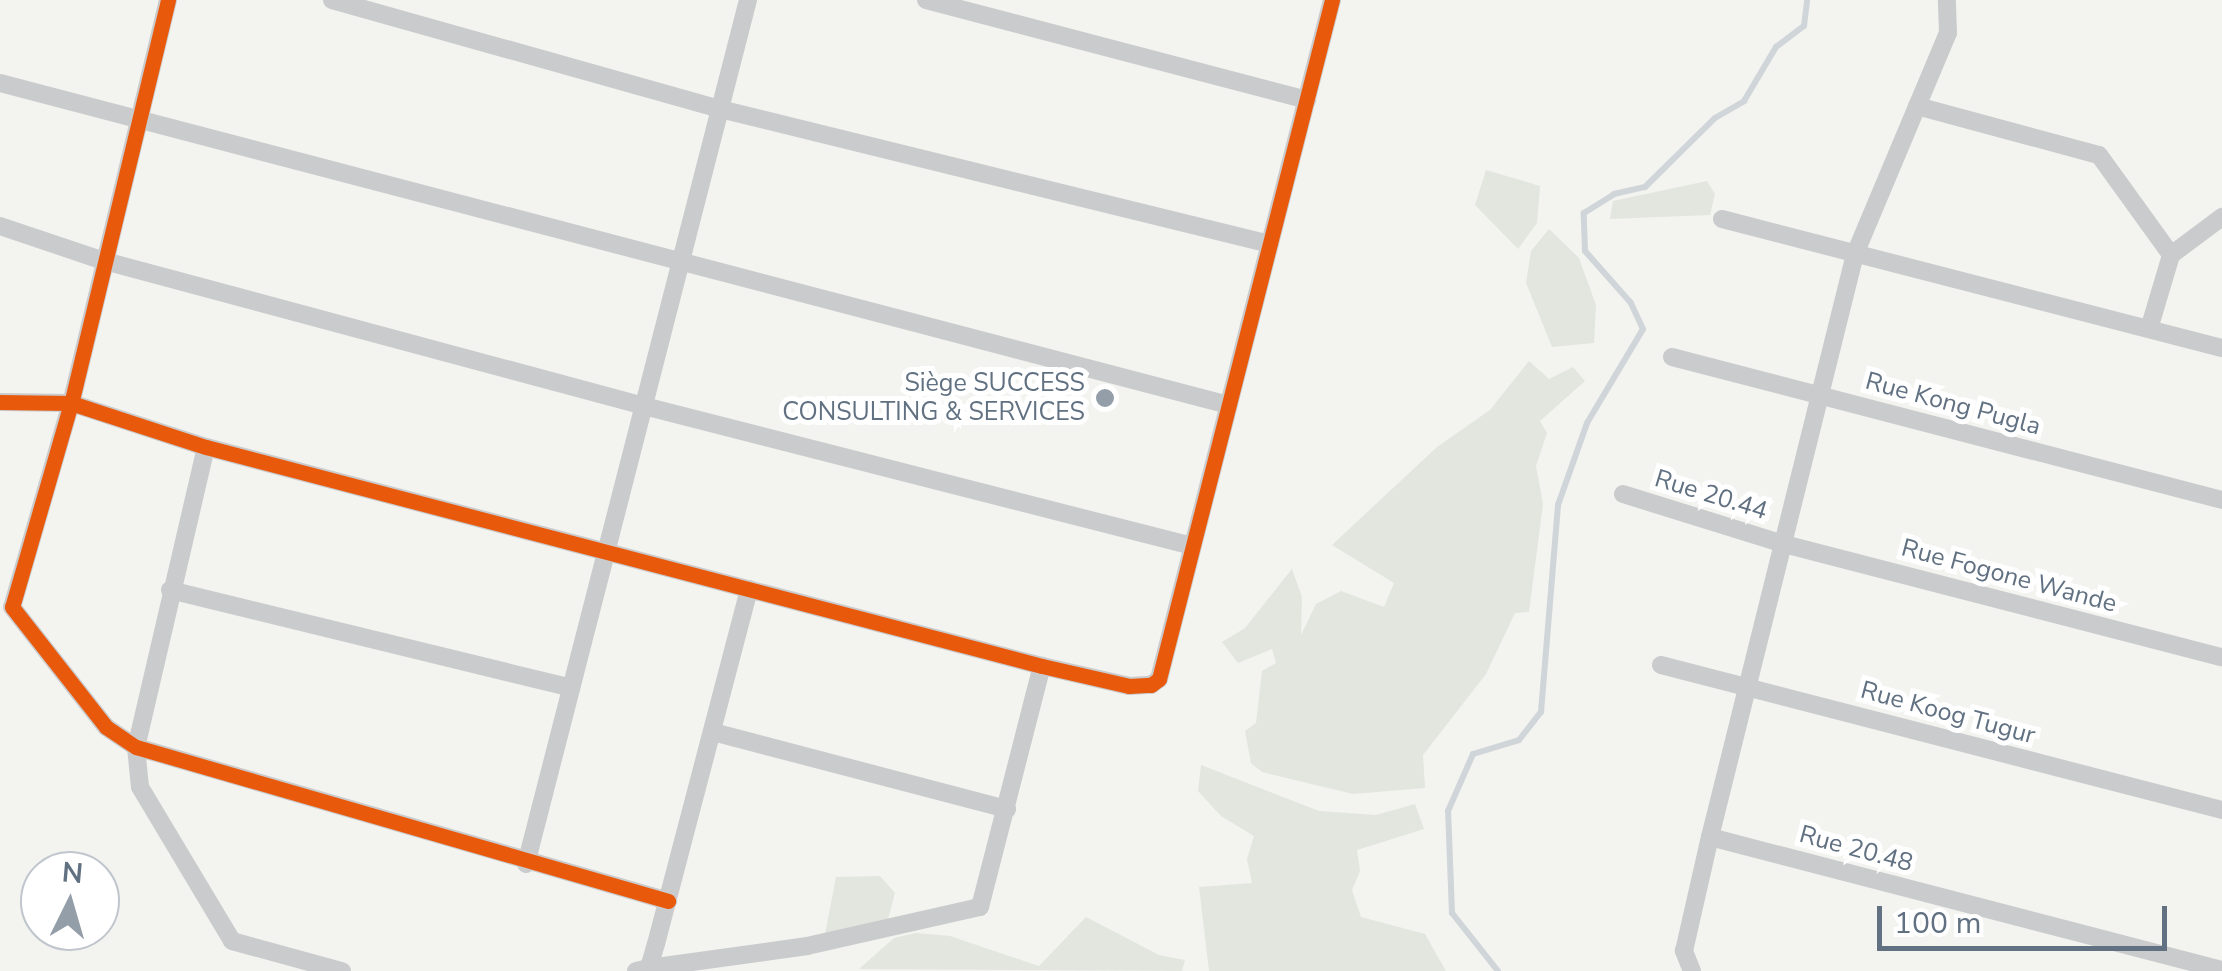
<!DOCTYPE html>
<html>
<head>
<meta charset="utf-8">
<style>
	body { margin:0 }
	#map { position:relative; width:2222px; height:971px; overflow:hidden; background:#f3f3f0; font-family:"Nunito Sans",sans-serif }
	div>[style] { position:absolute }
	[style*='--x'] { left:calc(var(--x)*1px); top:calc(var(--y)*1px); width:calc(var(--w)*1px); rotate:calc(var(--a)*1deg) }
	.green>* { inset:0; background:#e2e6de }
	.stream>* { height:6px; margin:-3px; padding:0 3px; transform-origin:3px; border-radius:3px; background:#cfd5d8 }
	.street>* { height:18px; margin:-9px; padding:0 9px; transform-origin:9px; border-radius:9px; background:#cacbcc }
	.cycleway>* { height:15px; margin:-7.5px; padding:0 7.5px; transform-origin:7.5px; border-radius:7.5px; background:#e8590c }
	.dots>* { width:28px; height:28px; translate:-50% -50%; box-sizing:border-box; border:5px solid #fff; border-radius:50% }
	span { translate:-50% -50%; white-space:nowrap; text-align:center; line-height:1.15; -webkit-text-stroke:10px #fff; paint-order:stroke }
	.poi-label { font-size:25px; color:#617182 }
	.right { translate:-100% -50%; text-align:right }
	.street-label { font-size:25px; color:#617182 }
	.north { position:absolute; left:20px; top:851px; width:100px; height:100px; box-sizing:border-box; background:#fff; border:2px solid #c0c6cd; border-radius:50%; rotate:5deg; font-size:28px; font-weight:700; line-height:40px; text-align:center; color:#617182 }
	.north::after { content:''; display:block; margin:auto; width:35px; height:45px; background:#949ea8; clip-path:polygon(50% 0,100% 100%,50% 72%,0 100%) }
	.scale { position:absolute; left:1877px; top:906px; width:290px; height:45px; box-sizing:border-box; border:5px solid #617182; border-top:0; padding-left:12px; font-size:30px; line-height:35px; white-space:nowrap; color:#617182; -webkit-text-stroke:8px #fff; paint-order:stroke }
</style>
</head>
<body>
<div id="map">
	<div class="green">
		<i style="clip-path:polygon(1486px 170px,1540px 186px,1537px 223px,1518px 249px,1475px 205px)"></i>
		<i style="clip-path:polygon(1707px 181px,1715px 194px,1710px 215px,1610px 219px,1613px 201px)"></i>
		<i style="clip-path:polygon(1549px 229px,1579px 258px,1596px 305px,1594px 343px,1552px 347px,1526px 283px,1531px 251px)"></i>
		<i style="clip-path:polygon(1529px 361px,1549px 379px,1573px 367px,1585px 381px,1540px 421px,1547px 433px,1536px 466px,1543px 504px,1529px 612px,1515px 613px,1486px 674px,1423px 755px,1425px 788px,1353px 794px,1262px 772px,1251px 763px,1245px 731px,1256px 723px,1262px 671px,1276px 663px,1272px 649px,1238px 663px,1222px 642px,1245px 628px,1292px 569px,1302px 597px,1301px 635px,1316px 604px,1341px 591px,1384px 607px,1394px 583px,1332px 545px,1437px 447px,1490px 410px)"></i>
		<i style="clip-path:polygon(1201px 765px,1319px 811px,1376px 815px,1415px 804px,1424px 829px,1357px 850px,1360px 871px,1352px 890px,1361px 917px,1425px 934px,1446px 971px,1209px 971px,1199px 887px,1252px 883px,1247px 859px,1254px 836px,1221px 816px,1198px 791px)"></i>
		<i style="clip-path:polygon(880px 876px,895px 893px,887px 923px,825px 934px,836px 877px)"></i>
		<i style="clip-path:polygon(1086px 917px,1159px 955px,1185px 960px,1182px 971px,859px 969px,894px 938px,916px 933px,950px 936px,1039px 966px)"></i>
	</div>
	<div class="stream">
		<i style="--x:1498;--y:971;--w:74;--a:-128.4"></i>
		<i style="--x:1452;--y:913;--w:102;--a:-92.2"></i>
		<i style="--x:1448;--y:811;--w:62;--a:-66.3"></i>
		<i style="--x:1473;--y:754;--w:48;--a:-16.9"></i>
		<i style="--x:1519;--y:740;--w:36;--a:-52"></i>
		<i style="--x:1541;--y:712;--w:208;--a:-85.3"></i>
		<i style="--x:1558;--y:505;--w:87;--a:-70.5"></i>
		<i style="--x:1587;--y:423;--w:109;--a:-59.2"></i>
		<i style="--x:1643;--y:329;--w:29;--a:-115"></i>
		<i style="--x:1631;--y:303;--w:69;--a:-131.5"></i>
		<i style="--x:1585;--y:251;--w:38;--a:-92"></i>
		<i style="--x:1584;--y:213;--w:36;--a:-32"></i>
		<i style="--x:1614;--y:194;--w:32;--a:-13"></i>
		<i style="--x:1645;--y:187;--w:98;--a:-44.6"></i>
		<i style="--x:1715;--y:118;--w:34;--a:-30"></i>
		<i style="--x:1744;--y:101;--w:63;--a:-59.3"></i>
		<i style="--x:1776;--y:47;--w:35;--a:-37"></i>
		<i style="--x:1804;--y:26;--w:26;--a:-83"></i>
	</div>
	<div class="street">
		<i style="--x:168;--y:0;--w:415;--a:103.5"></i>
		<i style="--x:71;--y:403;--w:212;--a:106.1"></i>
		<i style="--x:12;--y:607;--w:152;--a:51.9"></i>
		<i style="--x:106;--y:727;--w:36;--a:34"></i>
		<i style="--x:136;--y:747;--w:554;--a:16.14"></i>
		<i style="--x:332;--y:0;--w:407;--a:15.7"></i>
		<i style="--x:724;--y:110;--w:562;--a:13.79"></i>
		<i style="--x:926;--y:0;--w:394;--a:14.7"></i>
		<i style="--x:0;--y:83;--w:1270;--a:14.69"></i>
		<i style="--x:1917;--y:106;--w:188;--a:15.1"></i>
		<i style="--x:2099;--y:155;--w:123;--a:54.2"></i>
		<i style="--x:1722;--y:219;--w:516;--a:14.47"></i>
		<i style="--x:0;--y:226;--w:107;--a:18.6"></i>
		<i style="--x:101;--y:260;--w:562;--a:15.05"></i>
		<i style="--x:644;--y:406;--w:566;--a:14.33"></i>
		<i style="--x:2149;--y:329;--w:77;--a:-73.4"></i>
		<i style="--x:2171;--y:255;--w:64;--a:-36.7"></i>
		<i style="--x:1672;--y:357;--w:568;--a:14.57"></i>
		<i style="--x:0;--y:402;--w:71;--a:0.8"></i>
		<i style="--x:71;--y:403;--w:142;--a:18.1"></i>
		<i style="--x:206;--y:447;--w:864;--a:14.68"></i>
		<i style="--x:1042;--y:666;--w:89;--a:12.9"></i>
		<i style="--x:1129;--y:686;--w:22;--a:-3"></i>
		<i style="--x:1151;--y:685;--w:10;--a:-37"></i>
		<i style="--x:1159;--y:679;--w:701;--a:-75.71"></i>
		<i style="--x:206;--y:447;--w:308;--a:103.1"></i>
		<i style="--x:136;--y:747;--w:40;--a:84.3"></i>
		<i style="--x:140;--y:787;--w:179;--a:59.1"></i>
		<i style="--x:232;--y:941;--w:114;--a:15.3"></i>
		<i style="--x:1623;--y:494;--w:169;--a:17.3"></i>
		<i style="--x:1784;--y:544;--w:452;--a:14.5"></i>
		<i style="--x:170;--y:590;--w:413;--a:13.7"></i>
		<i style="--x:1661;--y:665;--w:579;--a:14.49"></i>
		<i style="--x:713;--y:732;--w:304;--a:14.7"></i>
		<i style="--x:1710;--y:837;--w:529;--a:14.56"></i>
		<i style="--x:526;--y:864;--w:892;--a:-75.59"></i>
		<i style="--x:649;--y:968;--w:160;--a:-7.9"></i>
		<i style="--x:807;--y:946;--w:177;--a:-12.7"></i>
		<i style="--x:980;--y:907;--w:249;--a:-75.6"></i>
		<i style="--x:636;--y:971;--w:13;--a:-13"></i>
		<i style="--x:649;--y:968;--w:25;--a:-74"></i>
		<i style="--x:656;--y:944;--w:367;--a:-75.3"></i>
		<i style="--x:1692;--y:971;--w:22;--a:-112"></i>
		<i style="--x:1684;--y:951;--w:117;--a:-77.2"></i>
		<i style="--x:1710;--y:837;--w:601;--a:-76.03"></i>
		<i style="--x:1855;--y:254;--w:240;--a:-67.2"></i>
		<i style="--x:1948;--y:33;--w:33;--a:-92"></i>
	</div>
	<div class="cycleway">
		<i style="--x:168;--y:0;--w:415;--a:103.5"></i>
		<i style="--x:71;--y:403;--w:212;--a:106.1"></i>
		<i style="--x:12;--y:607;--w:152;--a:51.9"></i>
		<i style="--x:106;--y:727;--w:36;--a:34"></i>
		<i style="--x:136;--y:747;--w:554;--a:16.14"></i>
		<i style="--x:0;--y:402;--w:71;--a:0.8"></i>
		<i style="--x:71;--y:403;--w:142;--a:18.1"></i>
		<i style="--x:206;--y:447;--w:864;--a:14.68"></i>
		<i style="--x:1042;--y:666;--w:89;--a:12.9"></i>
		<i style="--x:1129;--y:686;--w:22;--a:-3"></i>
		<i style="--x:1151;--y:685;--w:10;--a:-37"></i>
		<i style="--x:1159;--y:679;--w:701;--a:-75.71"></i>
	</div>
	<div class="dots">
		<i style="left:1105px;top:398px;background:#949ea8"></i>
	</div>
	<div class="poi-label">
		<span class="right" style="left:1085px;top:398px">Siège SUCCESS<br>CONSULTING &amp; SERVICES</span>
	</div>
	<div class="street-label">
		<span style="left:1953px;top:404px;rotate:15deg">Rue Kong Pugla</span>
		<span style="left:1711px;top:495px;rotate:17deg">Rue 20.44</span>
		<span style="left:2009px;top:576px;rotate:15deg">Rue Fogone Wande</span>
		<span style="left:1948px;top:713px;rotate:15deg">Rue Koog Tugur</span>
		<span style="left:1856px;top:849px;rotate:15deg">Rue 20.48</span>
	</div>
	<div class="north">N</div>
	<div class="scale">100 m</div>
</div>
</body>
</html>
